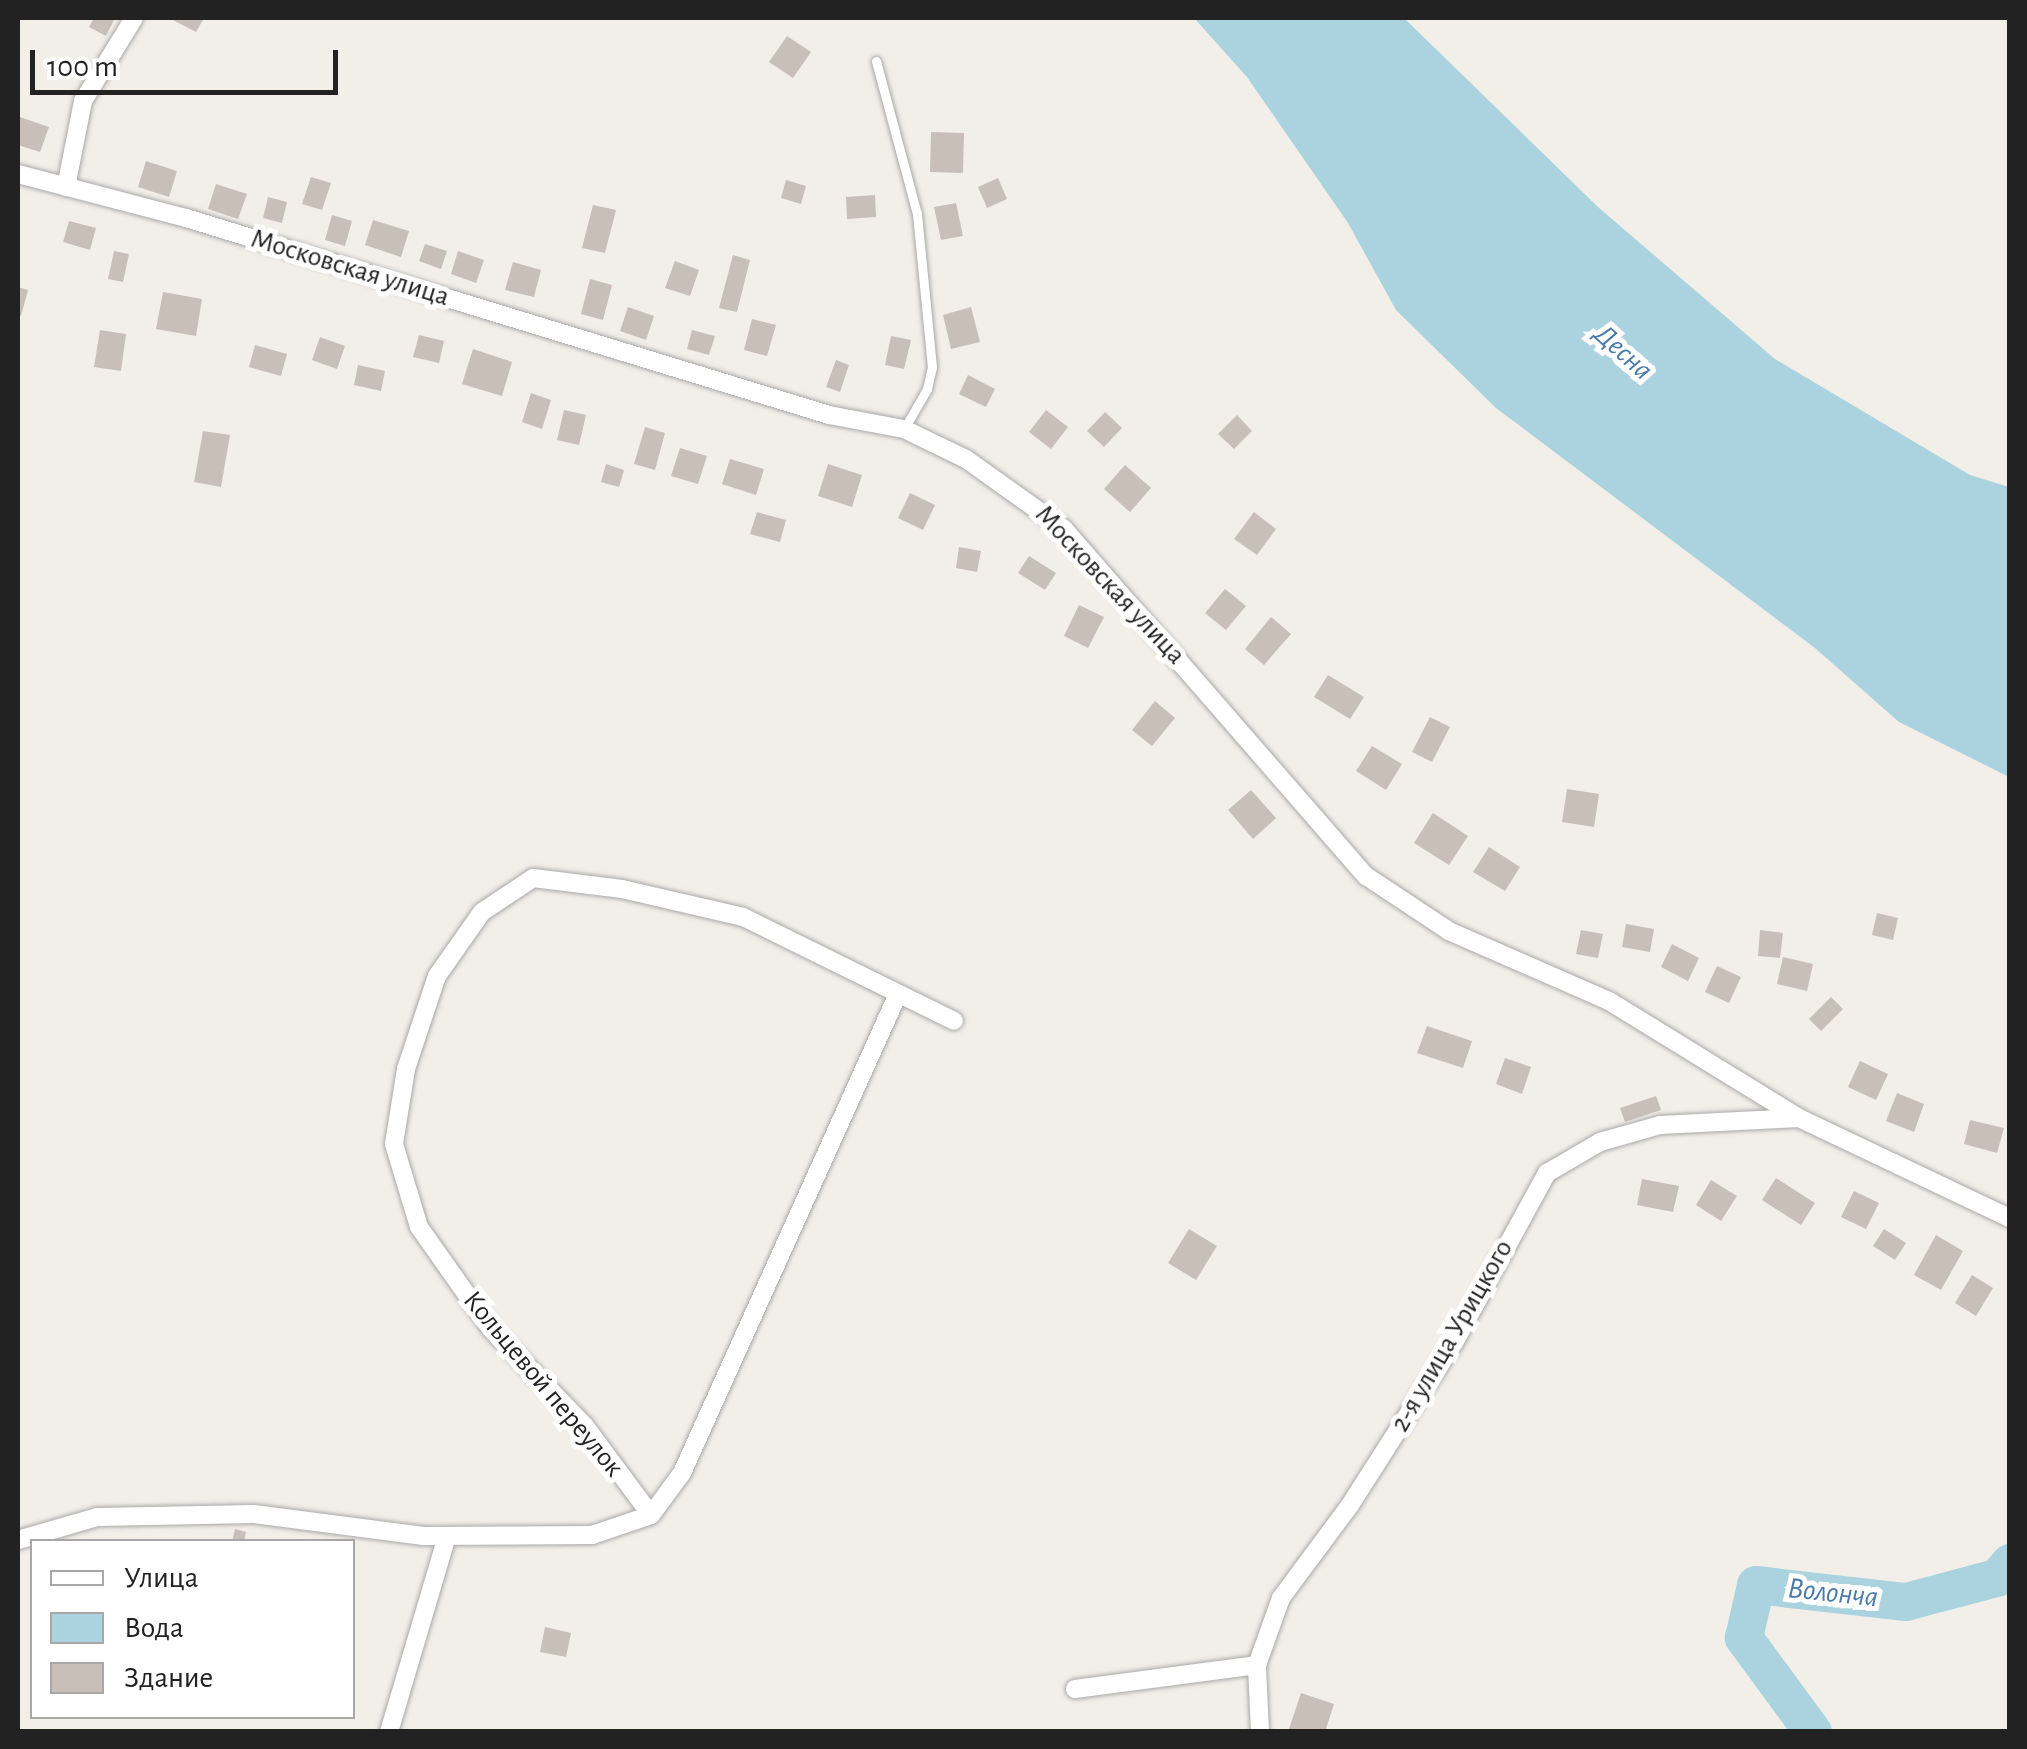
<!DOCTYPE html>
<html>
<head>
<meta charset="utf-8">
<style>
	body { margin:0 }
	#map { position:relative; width:2027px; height:1749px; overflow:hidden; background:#f2efe9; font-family:"Alegreya Sans",sans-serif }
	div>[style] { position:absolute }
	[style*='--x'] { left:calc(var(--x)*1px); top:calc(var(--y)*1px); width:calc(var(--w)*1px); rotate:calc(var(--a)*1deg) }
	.water>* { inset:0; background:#aad3df }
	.river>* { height:38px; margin:-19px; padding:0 19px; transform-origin:19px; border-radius:19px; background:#aad3df }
	.building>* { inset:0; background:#c7bfb8 }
	.roads { filter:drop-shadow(0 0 2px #a9a9a9) drop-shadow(0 0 2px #a9a9a9) }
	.service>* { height:9px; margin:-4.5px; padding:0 4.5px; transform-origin:4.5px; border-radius:4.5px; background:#fff }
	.minor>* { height:18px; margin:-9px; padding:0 9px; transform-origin:9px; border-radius:9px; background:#fff }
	span { translate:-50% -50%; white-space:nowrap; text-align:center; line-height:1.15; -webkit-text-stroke:10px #fff; paint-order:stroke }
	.street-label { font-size:28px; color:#222 }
	.water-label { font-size:30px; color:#4a7aab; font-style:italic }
	.frame { position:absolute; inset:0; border:20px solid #222; pointer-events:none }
	.legend { position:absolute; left:30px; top:1539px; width:325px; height:180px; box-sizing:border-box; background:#fff; border:2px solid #a7a7a7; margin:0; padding:12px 18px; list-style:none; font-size:30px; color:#222 }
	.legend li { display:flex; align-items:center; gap:20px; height:50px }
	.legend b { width:50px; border:2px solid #a7a7a7 }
	.scale { position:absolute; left:30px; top:50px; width:308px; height:45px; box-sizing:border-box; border:5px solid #222; border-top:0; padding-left:12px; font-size:30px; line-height:35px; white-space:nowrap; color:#222; -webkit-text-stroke:8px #fff; paint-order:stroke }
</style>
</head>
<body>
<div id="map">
	<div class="water">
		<i style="clip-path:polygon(1194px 18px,1404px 18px,1598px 207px,1775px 359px,1970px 475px,2009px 487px,2009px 777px,1899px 722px,1815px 648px,1496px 408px,1396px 310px,1348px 223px,1247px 77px)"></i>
	</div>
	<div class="river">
		<i style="--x:1813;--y:1732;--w:117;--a:-126.3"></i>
		<i style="--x:1744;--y:1638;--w:54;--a:-77.2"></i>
		<i style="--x:1756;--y:1585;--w:151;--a:6.5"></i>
		<i style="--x:1906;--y:1602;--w:94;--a:-14.8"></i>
		<i style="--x:1997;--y:1578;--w:20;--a:-49"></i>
	</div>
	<div class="building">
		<i style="clip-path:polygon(94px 18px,115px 18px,106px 36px,89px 27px)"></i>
		<i style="clip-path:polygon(169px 18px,204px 18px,196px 32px)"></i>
		<i style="clip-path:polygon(787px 36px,811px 52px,793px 78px,769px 62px)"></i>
		<i style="clip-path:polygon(20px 117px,49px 127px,40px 152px,18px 145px)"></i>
		<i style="clip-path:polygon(931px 132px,964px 133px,963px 173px,930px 172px)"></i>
		<i style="clip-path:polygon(146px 161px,177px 171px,169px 197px,138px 187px)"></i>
		<i style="clip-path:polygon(311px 177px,331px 183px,322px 210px,302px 204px)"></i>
		<i style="clip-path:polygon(998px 178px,1007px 199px,987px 208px,978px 187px)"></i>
		<i style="clip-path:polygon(786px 180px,806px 186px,801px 204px,781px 198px)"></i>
		<i style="clip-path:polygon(216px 184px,247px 194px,238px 219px,208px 209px)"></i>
		<i style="clip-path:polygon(875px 195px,876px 217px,847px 219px,846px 197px)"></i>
		<i style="clip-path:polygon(268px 197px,287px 202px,282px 223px,263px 218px)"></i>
		<i style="clip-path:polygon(956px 203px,963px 236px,941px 240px,934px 207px)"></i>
		<i style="clip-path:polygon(593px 205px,616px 210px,605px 253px,582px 248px)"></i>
		<i style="clip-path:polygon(332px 215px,352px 221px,345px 246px,325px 240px)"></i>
		<i style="clip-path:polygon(373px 220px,409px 231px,401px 257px,365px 245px)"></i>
		<i style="clip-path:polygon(69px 221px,96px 228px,90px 250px,63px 242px)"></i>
		<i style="clip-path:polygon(425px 244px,447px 251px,441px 269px,419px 261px)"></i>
		<i style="clip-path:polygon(114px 251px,129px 254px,123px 282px,108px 279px)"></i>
		<i style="clip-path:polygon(458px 251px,484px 260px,476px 283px,451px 274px)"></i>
		<i style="clip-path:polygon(733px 255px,750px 260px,737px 312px,719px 308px)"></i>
		<i style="clip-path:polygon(675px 261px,699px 270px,690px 296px,665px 288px)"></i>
		<i style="clip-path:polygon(513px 262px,541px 270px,534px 297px,505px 290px)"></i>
		<i style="clip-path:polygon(590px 279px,612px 285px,603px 320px,581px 314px)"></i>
		<i style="clip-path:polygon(18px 287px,28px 290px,21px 316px,18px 315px)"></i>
		<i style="clip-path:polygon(163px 292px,202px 299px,196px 336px,156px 329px)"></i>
		<i style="clip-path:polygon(628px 307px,654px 316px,646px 340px,620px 331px)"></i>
		<i style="clip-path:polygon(971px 307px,980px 342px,951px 349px,943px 315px)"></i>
		<i style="clip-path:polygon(752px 319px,776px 325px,767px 356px,744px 350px)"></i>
		<i style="clip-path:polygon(100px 330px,126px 334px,121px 371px,94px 367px)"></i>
		<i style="clip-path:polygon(692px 330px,715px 336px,709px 355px,687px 349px)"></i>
		<i style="clip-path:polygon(419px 335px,444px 341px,439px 363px,413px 357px)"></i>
		<i style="clip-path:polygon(891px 336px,911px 340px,904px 369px,885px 365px)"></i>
		<i style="clip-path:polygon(320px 337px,345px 346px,337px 369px,312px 360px)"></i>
		<i style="clip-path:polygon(255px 345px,287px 354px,281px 376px,249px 367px)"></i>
		<i style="clip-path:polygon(473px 349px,512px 362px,502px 396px,462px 384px)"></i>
		<i style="clip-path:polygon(836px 360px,849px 365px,840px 392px,826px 387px)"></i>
		<i style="clip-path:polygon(358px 365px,385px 371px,381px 391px,354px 385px)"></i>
		<i style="clip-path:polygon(968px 375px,995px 389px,986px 407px,959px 394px)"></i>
		<i style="clip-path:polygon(531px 393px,551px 400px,542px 429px,522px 422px)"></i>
		<i style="clip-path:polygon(564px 410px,586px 415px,579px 445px,557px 440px)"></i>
		<i style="clip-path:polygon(1046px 410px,1068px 427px,1051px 449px,1029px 432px)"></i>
		<i style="clip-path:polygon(1105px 412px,1122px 428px,1104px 447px,1087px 431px)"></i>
		<i style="clip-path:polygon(1237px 415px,1252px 431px,1234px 449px,1218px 434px)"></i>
		<i style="clip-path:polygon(645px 427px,665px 433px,655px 470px,634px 464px)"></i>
		<i style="clip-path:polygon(203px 431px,230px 435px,221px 487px,194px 482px)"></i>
		<i style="clip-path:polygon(680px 448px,707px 456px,698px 484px,671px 476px)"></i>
		<i style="clip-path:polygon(730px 459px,764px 469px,756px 495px,722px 484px)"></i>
		<i style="clip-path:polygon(606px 464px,624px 470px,619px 487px,601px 482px)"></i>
		<i style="clip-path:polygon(828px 464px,862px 475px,852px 507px,818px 496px)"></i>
		<i style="clip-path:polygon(1125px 465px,1151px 488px,1130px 512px,1104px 489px)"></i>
		<i style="clip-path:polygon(910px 493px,935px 505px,923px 530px,898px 518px)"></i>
		<i style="clip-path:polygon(757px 512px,786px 520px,780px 542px,750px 534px)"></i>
		<i style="clip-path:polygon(1254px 512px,1276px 529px,1257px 555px,1234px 539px)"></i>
		<i style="clip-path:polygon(959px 547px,981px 551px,977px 572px,956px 568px)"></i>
		<i style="clip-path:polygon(1029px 556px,1056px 573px,1045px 590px,1018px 573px)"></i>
		<i style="clip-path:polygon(1225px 589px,1246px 606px,1226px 630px,1205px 613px)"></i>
		<i style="clip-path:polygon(1079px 605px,1104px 617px,1088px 648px,1064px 636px)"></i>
		<i style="clip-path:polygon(1271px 617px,1291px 634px,1264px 665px,1245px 649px)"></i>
		<i style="clip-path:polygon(1328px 675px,1364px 697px,1350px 719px,1314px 697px)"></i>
		<i style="clip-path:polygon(1155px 701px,1175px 718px,1152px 746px,1132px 730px)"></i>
		<i style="clip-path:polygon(1430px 717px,1450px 727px,1432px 762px,1412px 752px)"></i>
		<i style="clip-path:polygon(1372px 746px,1402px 764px,1386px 790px,1356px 771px)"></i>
		<i style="clip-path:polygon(1567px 789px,1599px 794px,1594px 827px,1562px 822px)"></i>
		<i style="clip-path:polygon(1251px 790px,1276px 818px,1253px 839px,1228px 810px)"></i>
		<i style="clip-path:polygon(1433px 813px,1468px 836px,1449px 865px,1414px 843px)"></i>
		<i style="clip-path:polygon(1489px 847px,1520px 867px,1505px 891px,1473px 872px)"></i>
		<i style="clip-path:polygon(1877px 913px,1898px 918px,1893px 940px,1872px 935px)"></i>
		<i style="clip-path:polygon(1626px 924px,1654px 929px,1650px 952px,1622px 947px)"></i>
		<i style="clip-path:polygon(1581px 930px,1603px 934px,1598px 958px,1576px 954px)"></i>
		<i style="clip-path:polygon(1760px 930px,1783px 933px,1780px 958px,1758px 956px)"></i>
		<i style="clip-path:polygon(1672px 944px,1699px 958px,1688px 981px,1661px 967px)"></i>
		<i style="clip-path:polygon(1783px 957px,1813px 964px,1807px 991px,1777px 984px)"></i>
		<i style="clip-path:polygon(1717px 966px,1741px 977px,1729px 1003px,1705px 992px)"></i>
		<i style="clip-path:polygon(1831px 997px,1843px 1009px,1821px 1031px,1809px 1019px)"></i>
		<i style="clip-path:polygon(1427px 1026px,1472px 1041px,1463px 1068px,1417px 1053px)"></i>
		<i style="clip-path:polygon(1505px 1058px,1531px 1067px,1522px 1094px,1496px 1084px)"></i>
		<i style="clip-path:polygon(1860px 1061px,1888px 1074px,1876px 1100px,1848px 1087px)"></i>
		<i style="clip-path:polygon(1897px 1093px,1924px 1104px,1914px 1132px,1886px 1121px)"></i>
		<i style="clip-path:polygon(1656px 1096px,1661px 1110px,1625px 1122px,1620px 1108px)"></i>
		<i style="clip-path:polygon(1970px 1120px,2004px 1128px,1997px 1153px,1964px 1144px)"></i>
		<i style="clip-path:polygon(1776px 1178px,1815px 1203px,1801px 1225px,1762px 1200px)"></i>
		<i style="clip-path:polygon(1642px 1179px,1679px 1186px,1673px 1212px,1637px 1205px)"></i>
		<i style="clip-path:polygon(1711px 1180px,1737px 1196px,1721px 1221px,1696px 1205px)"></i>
		<i style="clip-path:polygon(1854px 1191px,1879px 1203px,1866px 1229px,1841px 1217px)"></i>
		<i style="clip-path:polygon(1189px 1229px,1217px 1246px,1196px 1280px,1168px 1263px)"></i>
		<i style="clip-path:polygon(1884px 1229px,1906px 1243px,1895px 1260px,1873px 1246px)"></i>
		<i style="clip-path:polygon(1936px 1235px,1963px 1251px,1941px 1290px,1914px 1275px)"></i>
		<i style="clip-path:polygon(1972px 1275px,1993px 1288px,1976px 1316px,1955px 1303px)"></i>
		<i style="clip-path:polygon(235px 1529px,246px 1532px,244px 1542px,232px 1542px)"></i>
		<i style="clip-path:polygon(545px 1627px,571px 1633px,566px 1657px,540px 1652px)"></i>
		<i style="clip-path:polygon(1301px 1693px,1334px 1704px,1325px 1732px,1289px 1729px)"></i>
	</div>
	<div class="roads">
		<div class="service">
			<i style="--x:876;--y:61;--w:158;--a:75"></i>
			<i style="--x:917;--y:214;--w:154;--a:84.4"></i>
			<i style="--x:932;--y:367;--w:23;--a:103"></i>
			<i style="--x:927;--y:389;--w:46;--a:119.9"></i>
		</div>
		<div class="minor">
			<i style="--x:18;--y:174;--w:174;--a:14.7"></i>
			<i style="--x:186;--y:218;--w:673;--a:17.03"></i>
			<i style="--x:829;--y:415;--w:76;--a:10.6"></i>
			<i style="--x:904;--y:429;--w:69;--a:25.8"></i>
			<i style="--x:966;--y:459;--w:120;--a:35.5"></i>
			<i style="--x:1064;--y:529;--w:460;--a:49"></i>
			<i style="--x:1366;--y:876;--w:100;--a:33.5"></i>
			<i style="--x:1449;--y:931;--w:175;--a:23.6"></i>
			<i style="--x:1609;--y:1001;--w:223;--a:31.6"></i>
			<i style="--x:1799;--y:1118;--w:233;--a:25.4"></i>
			<i style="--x:66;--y:187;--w:88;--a:-78.8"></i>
			<i style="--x:83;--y:101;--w:97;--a:-58.4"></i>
			<i style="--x:651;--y:1515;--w:111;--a:-126.6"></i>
			<i style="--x:585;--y:1426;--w:135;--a:-134.1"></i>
			<i style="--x:491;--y:1329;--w:125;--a:-125.2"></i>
			<i style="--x:419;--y:1227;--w:87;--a:-106.8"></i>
			<i style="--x:394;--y:1144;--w:76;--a:-80.9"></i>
			<i style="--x:406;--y:1069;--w:98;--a:-71.6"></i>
			<i style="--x:437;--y:976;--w:78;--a:-54.9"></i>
			<i style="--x:482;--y:912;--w:61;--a:-33.7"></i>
			<i style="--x:533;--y:878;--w:90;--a:7"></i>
			<i style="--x:622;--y:889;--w:124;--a:13"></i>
			<i style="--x:743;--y:917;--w:235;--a:26.2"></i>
			<i style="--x:651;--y:1515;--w:52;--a:-53.6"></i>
			<i style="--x:682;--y:1473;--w:525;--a:-65.73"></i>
			<i style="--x:18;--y:1540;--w:82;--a:-16.2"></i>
			<i style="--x:97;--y:1517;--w:157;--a:-1.1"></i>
			<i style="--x:254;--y:1514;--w:171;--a:7.4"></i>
			<i style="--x:424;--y:1536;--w:168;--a:-0.3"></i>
			<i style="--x:592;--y:1535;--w:62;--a:-18.7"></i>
			<i style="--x:1075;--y:1689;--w:184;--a:-7.5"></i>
			<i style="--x:389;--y:1732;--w:204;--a:-73.5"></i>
			<i style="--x:1260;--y:1732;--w:67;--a:-92.6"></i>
			<i style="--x:1257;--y:1665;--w:71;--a:-70.3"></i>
			<i style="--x:1281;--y:1598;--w:116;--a:-53.4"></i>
			<i style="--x:1350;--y:1505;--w:195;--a:-57.4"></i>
			<i style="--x:1455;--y:1341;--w:192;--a:-61.3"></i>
			<i style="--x:1547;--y:1173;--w:61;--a:-30.3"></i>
			<i style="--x:1600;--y:1142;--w:62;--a:-15.8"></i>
			<i style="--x:1660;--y:1125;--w:139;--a:-2.9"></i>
		</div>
	</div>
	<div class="street-label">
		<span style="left:350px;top:268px;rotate:17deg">Московская улица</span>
		<span style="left:1110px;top:585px;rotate:47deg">Московская улица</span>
		<span style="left:1452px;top:1336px;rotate:-60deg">2-я улица Урицкого</span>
		<span style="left:543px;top:1384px;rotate:50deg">Кольцевой переулок</span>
	</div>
	<div class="water-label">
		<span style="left:1623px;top:352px;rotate:42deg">Десна</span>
		<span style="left:1833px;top:1593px;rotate:6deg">Волонча</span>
	</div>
	<div class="frame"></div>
	<ul class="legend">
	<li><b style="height:12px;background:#fff"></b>Улица</li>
	<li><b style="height:28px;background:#aad3df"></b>Вода</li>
	<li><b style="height:28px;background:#c7bfb8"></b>Здание</li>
	</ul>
	<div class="scale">100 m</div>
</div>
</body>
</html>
